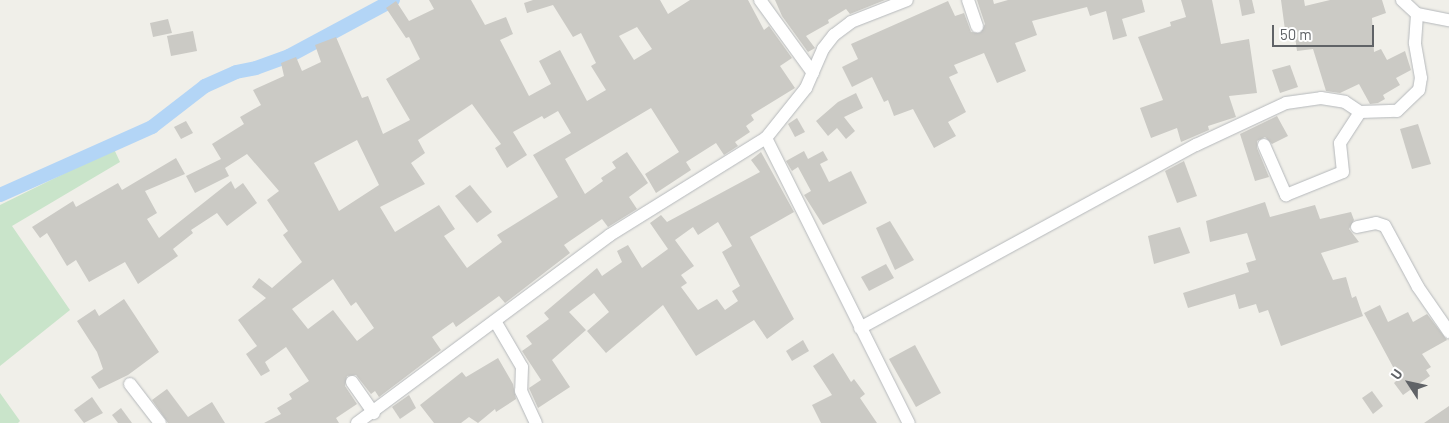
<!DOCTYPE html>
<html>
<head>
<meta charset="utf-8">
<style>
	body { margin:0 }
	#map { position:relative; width:1449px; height:423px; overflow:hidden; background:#f0efe9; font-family:Barlow,sans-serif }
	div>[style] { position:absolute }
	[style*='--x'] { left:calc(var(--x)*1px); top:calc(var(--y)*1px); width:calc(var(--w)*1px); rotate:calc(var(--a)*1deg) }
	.green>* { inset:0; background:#c9e4ca }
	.canal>* { height:14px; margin:-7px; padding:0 7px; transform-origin:7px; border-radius:7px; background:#b3d5f6 }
	.building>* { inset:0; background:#cbcac5 }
	.roads { filter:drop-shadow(0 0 1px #b5b8bb) drop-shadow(0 0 1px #b5b8bb) }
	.minor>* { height:12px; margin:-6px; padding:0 6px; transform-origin:6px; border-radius:6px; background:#fff }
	span { translate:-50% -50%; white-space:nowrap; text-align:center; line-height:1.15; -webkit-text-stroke:5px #fff; paint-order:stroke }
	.north { position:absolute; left:1384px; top:358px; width:50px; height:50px; -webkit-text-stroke:4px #fff; paint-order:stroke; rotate:305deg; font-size:14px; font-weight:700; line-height:20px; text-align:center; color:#606367 }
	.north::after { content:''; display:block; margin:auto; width:18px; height:22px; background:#606367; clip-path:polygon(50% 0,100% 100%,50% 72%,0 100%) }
	.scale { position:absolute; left:1272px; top:25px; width:102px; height:22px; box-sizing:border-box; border:2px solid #606367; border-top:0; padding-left:6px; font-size:15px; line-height:18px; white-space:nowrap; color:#606367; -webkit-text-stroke:4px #fff; paint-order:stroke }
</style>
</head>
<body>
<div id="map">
	<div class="green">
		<i style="clip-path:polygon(114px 149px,120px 162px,12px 226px,70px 310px,0 366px,0 205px)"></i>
		<i style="clip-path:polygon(0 393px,20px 421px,18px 423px,0 423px)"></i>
	</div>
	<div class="canal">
		<i style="--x:0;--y:195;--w:167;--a:-24.1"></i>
		<i style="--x:152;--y:127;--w:67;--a:-37.7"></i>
		<i style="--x:205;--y:86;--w:34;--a:-24"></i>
		<i style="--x:236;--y:72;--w:20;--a:-11"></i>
		<i style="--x:256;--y:68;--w:35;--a:-20"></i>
		<i style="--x:289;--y:56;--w:118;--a:-28.3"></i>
	</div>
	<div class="building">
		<i style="clip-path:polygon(evenodd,429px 0,471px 0,485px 25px,506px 17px,513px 34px,500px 40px,529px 96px,551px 84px,539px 61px,560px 50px,587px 101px,606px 90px,591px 66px,596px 63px,581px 33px,573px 37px,553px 5px,527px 13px,524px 3px,533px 0,660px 0,668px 14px,690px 0,748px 0,764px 30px,769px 26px,792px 58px,780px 66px,795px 88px,751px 115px,754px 120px,746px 126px,750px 132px,735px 142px,738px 146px,724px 155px,716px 143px,686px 162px,691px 170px,656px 193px,645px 174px,679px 152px,651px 108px,565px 159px,585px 194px,603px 181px,601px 178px,616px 168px,612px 162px,627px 152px,648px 183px,629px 197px,637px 209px,608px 227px,602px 219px,564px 245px,570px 253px,505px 303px,499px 296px,456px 327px,453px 322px,432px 337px,441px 350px,379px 397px,375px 391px,371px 394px,356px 375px,347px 376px,345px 386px,357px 404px,336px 418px,339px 423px,264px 423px,281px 414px,277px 408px,292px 399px,289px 394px,309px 381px,286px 347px,265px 362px,270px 371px,261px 376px,246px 354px,257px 346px,238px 320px,266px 298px,252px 287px,259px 278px,272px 288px,302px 262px,283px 235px,288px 231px,267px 200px,279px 191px,247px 154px,225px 168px,229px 176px,195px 193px,186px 176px,221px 159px,212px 144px,244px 124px,240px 117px,261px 105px,253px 90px,284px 76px,281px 63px,296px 57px,302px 71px,321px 62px,315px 45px,336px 37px,362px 98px,368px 96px,383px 134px,410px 120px,386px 79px,420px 59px,409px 37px,406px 38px,386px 8px,396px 1px,409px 21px,434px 9px,429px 0,637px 27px,652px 49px,634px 60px,619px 36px,637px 27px,429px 0,472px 104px,501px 144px,495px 148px,507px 168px,527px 155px,513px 132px,542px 116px,544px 119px,558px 111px,571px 133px,533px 155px,558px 197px,497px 235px,502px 242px,467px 268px,444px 236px,455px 229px,439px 205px,395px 232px,380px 207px,425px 184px,411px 163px,425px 153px,418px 140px,472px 104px,429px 0,357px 140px,379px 185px,339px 211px,314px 163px,357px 140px,429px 0,333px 279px,351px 306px,356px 302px,374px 328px,357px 341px,333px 310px,308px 329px,292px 309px,333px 279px)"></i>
		<i style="clip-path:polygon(775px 0,885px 0,850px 14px,846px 9px,828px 20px,829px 23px,806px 36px,815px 48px,808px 52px,782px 16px)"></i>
		<i style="clip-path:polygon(977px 0,993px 0,994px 4px,1008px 0,1142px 0,1145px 12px,1122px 19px,1127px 36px,1113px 40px,1106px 11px,1090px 16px,1087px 7px,1032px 21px,1037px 35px,1015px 43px,1026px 71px,997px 83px,984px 53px,954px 65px,958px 73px,949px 77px,966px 112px,948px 122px,956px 136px,934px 148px,913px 109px,894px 116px,888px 100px,884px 102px,872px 77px,852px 87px,842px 67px,858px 59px,851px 44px,948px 1px,955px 16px,964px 13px,971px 32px,980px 33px,985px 24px)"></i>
		<i style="clip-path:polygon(1181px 0,1212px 0,1221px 44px,1249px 39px,1257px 93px,1229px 96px,1236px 117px,1208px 126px,1209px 130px,1181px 142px,1177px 128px,1151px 138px,1140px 108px,1163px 100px,1138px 37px,1171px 26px,1170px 22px,1186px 17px)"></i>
		<i style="clip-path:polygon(1239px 0,1252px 0,1255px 13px,1242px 16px)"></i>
		<i style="clip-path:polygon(1281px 0,1304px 0,1305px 6px,1330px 0,1382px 0,1386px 13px,1372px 18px,1374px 52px,1381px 49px,1387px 60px,1405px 51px,1411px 70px,1396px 78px,1400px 85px,1383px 95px,1385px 99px,1378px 103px,1370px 104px,1359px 84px,1340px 93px,1326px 91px,1313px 49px,1297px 51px,1294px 29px,1285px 30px)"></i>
		<i style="clip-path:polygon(168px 19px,172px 33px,153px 37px,150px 23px)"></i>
		<i style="clip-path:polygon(193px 31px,197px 51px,171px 56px,167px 36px)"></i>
		<i style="clip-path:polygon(1290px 65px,1298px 87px,1280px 93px,1272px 70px)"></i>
		<i style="clip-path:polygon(856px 93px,863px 108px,844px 117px,855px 131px,846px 139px,837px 128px,828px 136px,816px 121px,838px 102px)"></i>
		<i style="clip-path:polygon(1277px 116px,1288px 136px,1272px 144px,1265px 137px,1257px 141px,1257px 148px,1269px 177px,1255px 181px,1240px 134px)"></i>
		<i style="clip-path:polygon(797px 118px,805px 132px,795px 137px,788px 124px)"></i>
		<i style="clip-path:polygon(186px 121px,193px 133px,181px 139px,174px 127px)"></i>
		<i style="clip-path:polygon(1418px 124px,1431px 164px,1412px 169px,1400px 129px)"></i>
		<i style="clip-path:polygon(804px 151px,808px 159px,823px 151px,828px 160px,820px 164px,829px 182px,851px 171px,867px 203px,823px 225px,804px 195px,811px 191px,798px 167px,792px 171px,786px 161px)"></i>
		<i style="clip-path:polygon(evenodd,761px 152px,794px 212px,750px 237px,794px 319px,767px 339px,754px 320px,696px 356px,663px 305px,606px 353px,587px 331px,609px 312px,594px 293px,569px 312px,586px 330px,552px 360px,570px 387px,538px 408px,529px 388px,541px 380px,522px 351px,532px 344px,526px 336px,549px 319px,544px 313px,597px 268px,602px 276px,622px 262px,617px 251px,628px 245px,642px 268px,668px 249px,650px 223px,661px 215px,667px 222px,760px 172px,751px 160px,761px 152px,718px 222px,732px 246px,722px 252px,740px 286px,732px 291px,738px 301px,725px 310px,717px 299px,698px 310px,681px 287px,687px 283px,681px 275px,694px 266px,675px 240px,693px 227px,698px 235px,718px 222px)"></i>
		<i style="clip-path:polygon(176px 158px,185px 174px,145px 191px,157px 213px,147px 219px,159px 238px,231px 181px,235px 189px,243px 183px,257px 203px,227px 226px,217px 213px,191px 230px,193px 233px,173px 249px,178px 256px,138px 284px,125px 262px,89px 282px,76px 260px,67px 266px,47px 233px,40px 238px,32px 227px,73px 201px,76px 207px,118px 183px,122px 190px)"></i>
		<i style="clip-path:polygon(1184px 161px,1197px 196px,1177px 203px,1165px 171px)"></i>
		<i style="clip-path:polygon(470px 185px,492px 212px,477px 223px,455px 196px)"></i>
		<i style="clip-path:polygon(1265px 202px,1270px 217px,1315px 205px,1320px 219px,1351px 212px,1354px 220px,1349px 229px,1359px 242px,1321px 253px,1333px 280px,1346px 277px,1352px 298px,1356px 296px,1363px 316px,1281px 346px,1268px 310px,1259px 313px,1256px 304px,1239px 309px,1235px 294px,1188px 308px,1183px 293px,1249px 272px,1246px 263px,1256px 260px,1247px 233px,1210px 242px,1206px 221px)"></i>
		<i style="clip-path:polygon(890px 221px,914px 260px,895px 270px,876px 228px)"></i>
		<i style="clip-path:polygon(1180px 227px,1190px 253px,1154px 264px,1148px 236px)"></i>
		<i style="clip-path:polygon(886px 264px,894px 278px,869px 291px,861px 277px)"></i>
		<i style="clip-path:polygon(124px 299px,159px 352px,128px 375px,99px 389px,91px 377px,103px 369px,97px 352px,77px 321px,95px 309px,99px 316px)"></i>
		<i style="clip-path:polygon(1380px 305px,1388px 322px,1408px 312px,1413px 322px,1427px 314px,1447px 340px,1422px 354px,1431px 367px,1426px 370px,1430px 376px,1403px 395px,1394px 383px,1399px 378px,1364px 313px)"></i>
		<i style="clip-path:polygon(803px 340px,809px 351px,792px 361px,786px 351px)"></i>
		<i style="clip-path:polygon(915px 345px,941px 393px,916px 407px,889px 359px)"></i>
		<i style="clip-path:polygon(833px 353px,851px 382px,854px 379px,865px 394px,860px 398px,877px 423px,821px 423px,812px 405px,832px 395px,813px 366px)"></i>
		<i style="clip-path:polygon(498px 358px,513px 384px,516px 399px,496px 412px,495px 409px,478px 423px,469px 417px,461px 423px,434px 423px,420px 405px,462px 372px,466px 377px)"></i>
		<i style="clip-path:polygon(167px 389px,188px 417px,212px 402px,225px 423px,168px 423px,152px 400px)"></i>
		<i style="clip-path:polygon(1372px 391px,1383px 406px,1373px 414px,1362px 398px)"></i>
		<i style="clip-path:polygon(409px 395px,416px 408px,400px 419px,392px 407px)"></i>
		<i style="clip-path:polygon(92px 397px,103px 413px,84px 423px,74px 410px)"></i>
		<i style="clip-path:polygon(1449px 406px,1449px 423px,1424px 423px)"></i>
		<i style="clip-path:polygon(121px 408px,132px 423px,118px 423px,112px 415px)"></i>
	</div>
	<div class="roads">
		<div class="minor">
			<i style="--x:760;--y:0;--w:90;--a:54"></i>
			<i style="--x:968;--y:0;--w:28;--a:71"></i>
			<i style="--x:1402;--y:0;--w:21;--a:43"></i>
			<i style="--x:1417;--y:14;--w:33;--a:11"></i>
			<i style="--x:766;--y:138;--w:319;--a:63.4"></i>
			<i style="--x:1264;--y:145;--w:55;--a:66.3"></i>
			<i style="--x:1286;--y:195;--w:61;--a:-22"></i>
			<i style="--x:1343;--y:172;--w:29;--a:-96"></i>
			<i style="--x:1340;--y:143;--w:37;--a:-57"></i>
			<i style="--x:1360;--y:112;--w:37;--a:-2"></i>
			<i style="--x:1397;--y:111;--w:30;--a:-44"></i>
			<i style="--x:1419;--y:90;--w:12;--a:-81"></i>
			<i style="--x:1421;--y:78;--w:36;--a:-100"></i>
			<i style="--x:1415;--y:43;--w:29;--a:-86"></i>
			<i style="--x:1357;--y:227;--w:19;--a:-12"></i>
			<i style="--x:1376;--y:223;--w:9;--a:18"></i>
			<i style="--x:1385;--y:226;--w:69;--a:61.6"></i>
			<i style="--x:1418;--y:287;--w:55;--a:55.4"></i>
			<i style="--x:495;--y:321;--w:53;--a:59.6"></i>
			<i style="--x:522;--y:367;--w:24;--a:92"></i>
			<i style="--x:521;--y:391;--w:35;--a:65"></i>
			<i style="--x:860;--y:328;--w:383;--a:-28.6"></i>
			<i style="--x:1196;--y:145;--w:99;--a:-25"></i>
			<i style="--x:1286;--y:103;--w:35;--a:-8"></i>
			<i style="--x:1321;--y:98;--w:24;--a:9"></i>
			<i style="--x:1345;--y:102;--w:18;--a:34"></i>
			<i style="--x:352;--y:382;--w:38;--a:55"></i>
			<i style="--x:130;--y:384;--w:49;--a:52.4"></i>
			<i style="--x:357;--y:423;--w:315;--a:-36.6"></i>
			<i style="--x:610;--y:235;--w:184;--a:-31.9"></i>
			<i style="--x:766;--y:138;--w:64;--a:-51.3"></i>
			<i style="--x:806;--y:88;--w:43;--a:-66.4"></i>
			<i style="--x:823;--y:49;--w:18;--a:-52"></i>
			<i style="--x:834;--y:35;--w:21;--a:-37"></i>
			<i style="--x:851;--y:22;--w:60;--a:-21.4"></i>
		</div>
	</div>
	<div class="north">U</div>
	<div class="scale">50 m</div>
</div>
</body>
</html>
